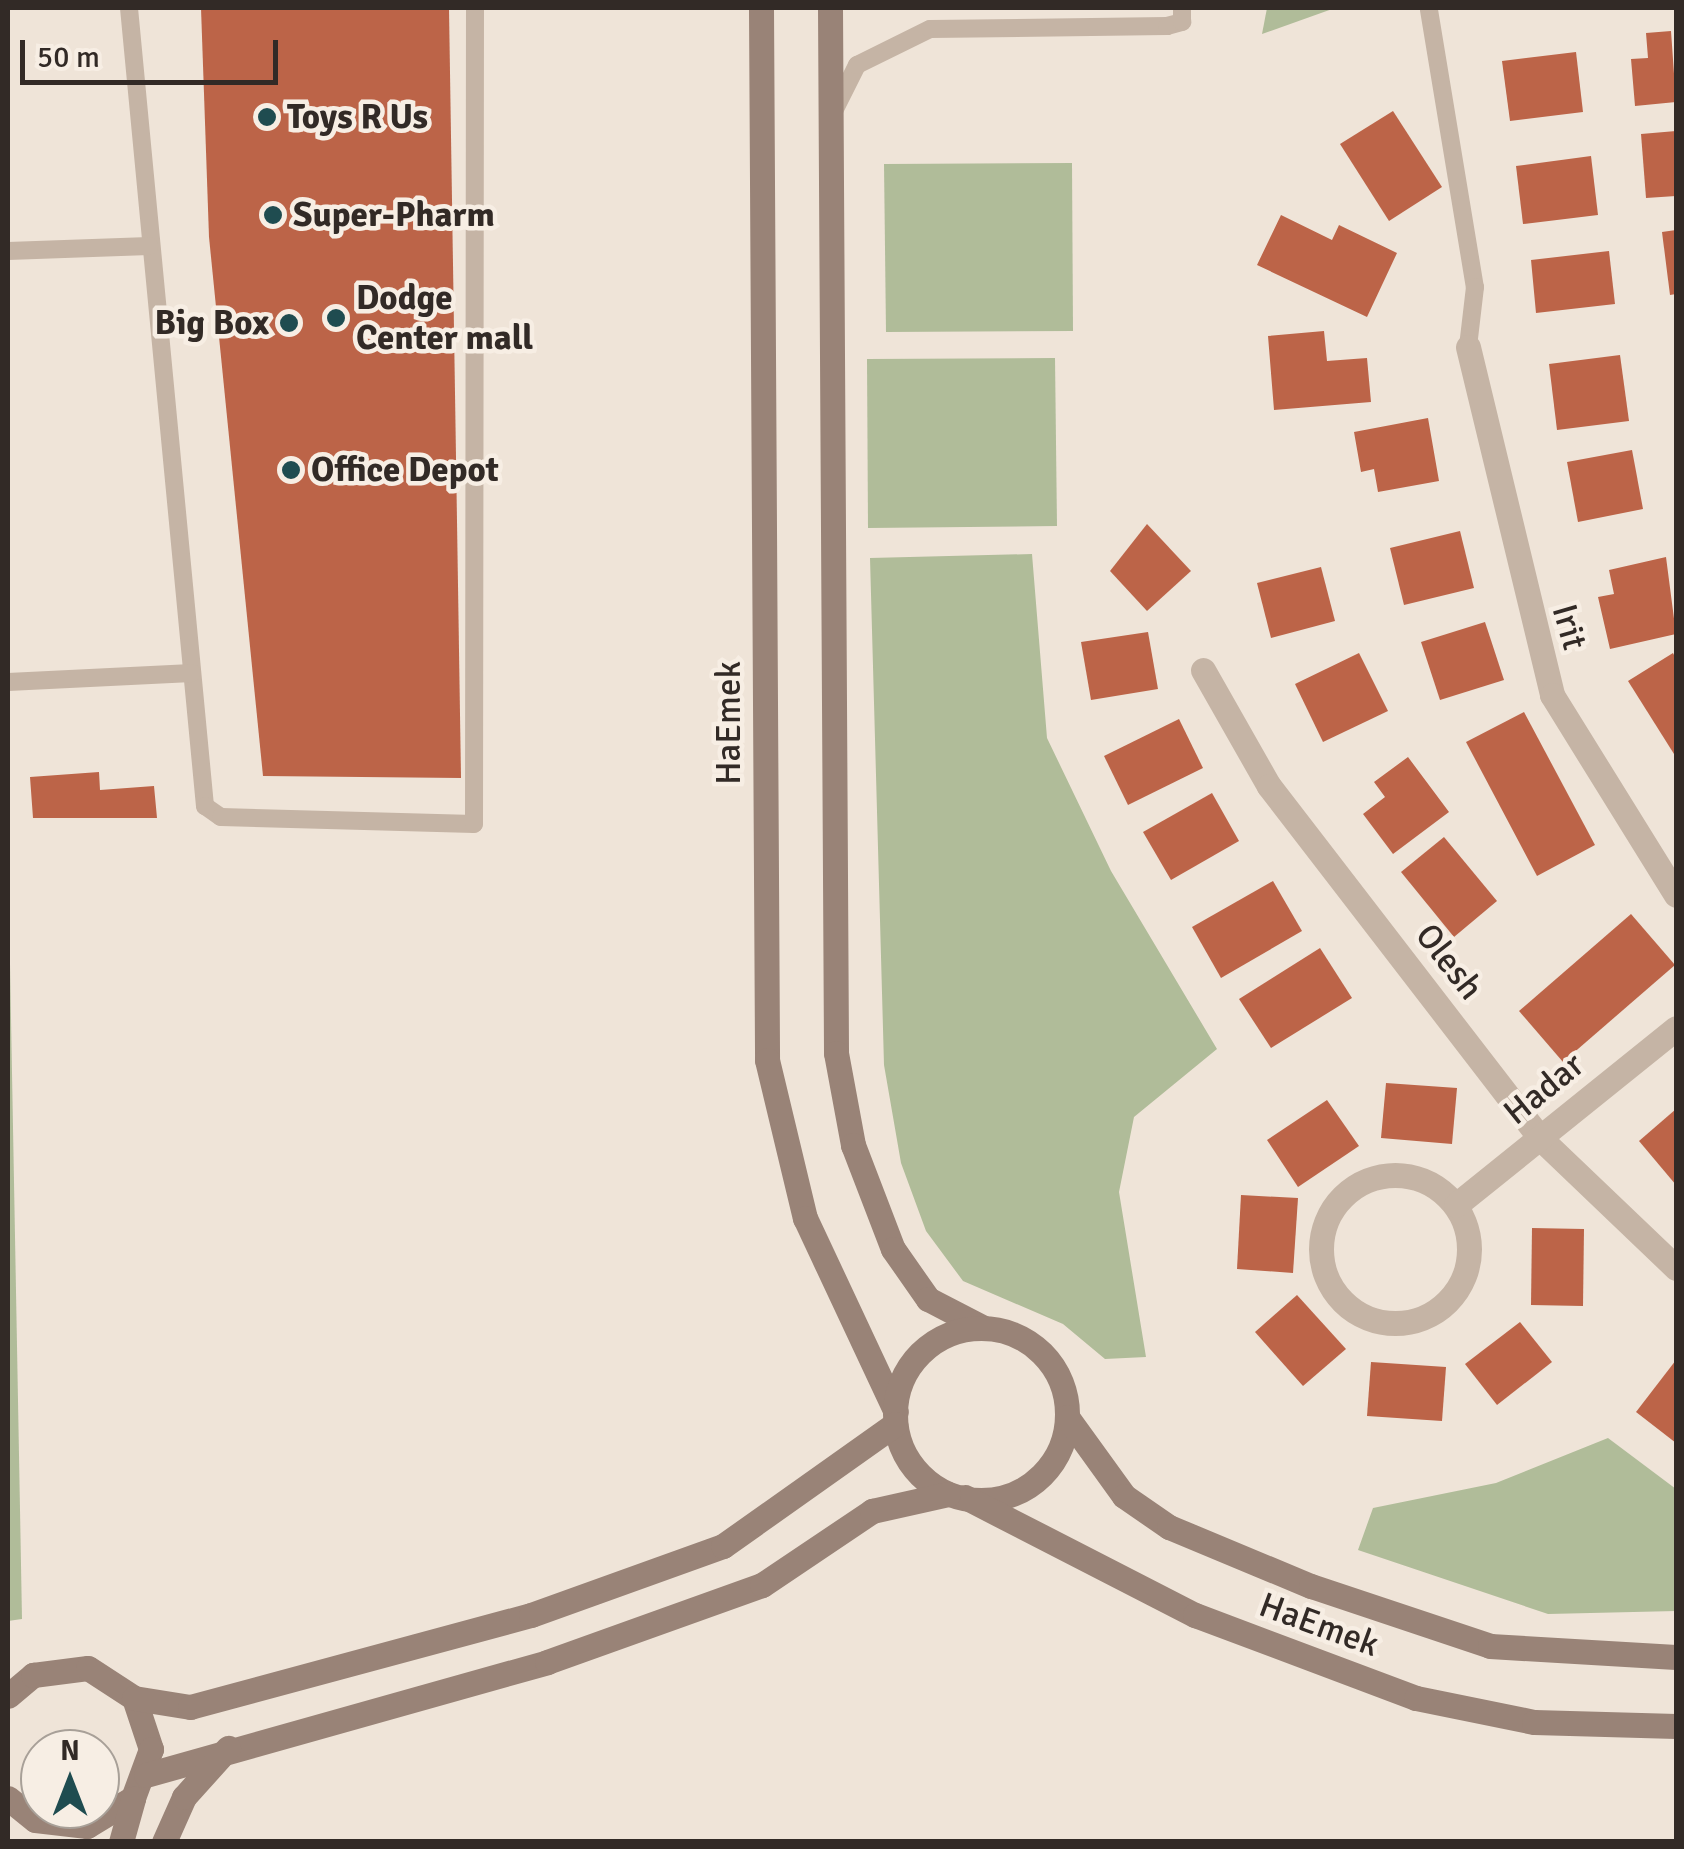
<!DOCTYPE html>
<html>
<head>
<meta charset="utf-8">
<style>
	body { margin:0 }
	#map { position:relative; width:1684px; height:1849px; overflow:hidden; background:#efe4d8; font-family:Signika,sans-serif }
	div>[style] { position:absolute }
	[style*='--x'] { left:calc(var(--x)*1px); top:calc(var(--y)*1px); width:calc(var(--w)*1px); rotate:calc(var(--a)*1deg) }
	.green>* { inset:0; background:#b0bc99 }
	.building>* { inset:0; background:#bc6448 }
	.lane>* { height:18px; margin:-9px; padding:0 9px; transform-origin:9px; border-radius:9px; background:#c5b4a5 }
	.street>* { height:25px; margin:-12.5px; padding:0 12.5px; transform-origin:12.5px; border-radius:12.5px; background:#c5b4a5 }
	.street>.ring { margin:-12.5px; padding:0; box-sizing:content-box; background:none; border:25px solid #c5b4a5; border-radius:50% }
	.secondary>* { height:25px; margin:-12.5px; padding:0 12.5px; transform-origin:12.5px; border-radius:12.5px; background:#998377 }
	.secondary>.ring { margin:-12.5px; padding:0; box-sizing:content-box; background:none; border:25px solid #998377; border-radius:50% }
	.dots>* { width:28px; height:28px; translate:-50% -50%; box-sizing:border-box; border:5px solid #f7eee4; border-radius:50% }
	span { translate:-50% -50%; white-space:nowrap; text-align:center; line-height:1.15; -webkit-text-stroke:9px #f7eee4; paint-order:stroke }
	.poi-label { font-size:35px; color:#322a26; font-weight:700 }
	.left { translate:0 -50%; text-align:left }
	.right { translate:-100% -50%; text-align:right }
	.street-label { font-size:35px; color:#322a26 }
	.frame { position:absolute; inset:0; border:10px solid #322a26; pointer-events:none }
	.north { position:absolute; left:20px; top:1729px; width:100px; height:100px; box-sizing:border-box; background:#f7eee4; border:2px solid #a8a098; border-radius:50%; rotate:0deg; font-size:28px; font-weight:700; line-height:40px; text-align:center; color:#322a26 }
	.north::after { content:''; display:block; margin:auto; width:35px; height:45px; background:#1f4c50; clip-path:polygon(50% 0,100% 100%,50% 72%,0 100%) }
	.scale { position:absolute; left:20px; top:40px; width:258px; height:45px; box-sizing:border-box; border:5px solid #322a26; border-top:0; padding-left:12px; font-size:30px; line-height:35px; white-space:nowrap; color:#322a26; -webkit-text-stroke:8px #f7eee4; paint-order:stroke }
</style>
</head>
<body>
<div id="map">
	<div class="green">
		<i style="clip-path:polygon(1267px 8px,1335px 8px,1262px 34px)"></i>
		<i style="clip-path:polygon(1072px 163px,1073px 331px,886px 332px,884px 164px)"></i>
		<i style="clip-path:polygon(1055px 358px,1057px 526px,868px 528px,867px 359px)"></i>
		<i style="clip-path:polygon(1032px 554px,1047px 738px,1111px 871px,1217px 1049px,1134px 1117px,1119px 1192px,1146px 1357px,1105px 1359px,1063px 1324px,963px 1281px,926px 1231px,901px 1163px,884px 1065px,870px 558px)"></i>
		<i style="clip-path:polygon(8px 854px,22px 1619px,8px 1621px)"></i>
		<i style="clip-path:polygon(1608px 1438px,1676px 1489px,1676px 1611px,1548px 1614px,1358px 1550px,1373px 1508px,1496px 1483px)"></i>
	</div>
	<div class="building">
		<i style="clip-path:polygon(201px 8px,449px 8px,461px 778px,263px 776px,209px 237px)"></i>
		<i style="clip-path:polygon(1671px 31px,1676px 102px,1635px 106px,1631px 59px,1648px 58px,1646px 33px)"></i>
		<i style="clip-path:polygon(1576px 52px,1583px 112px,1510px 121px,1502px 61px)"></i>
		<i style="clip-path:polygon(1393px 111px,1442px 187px,1389px 221px,1340px 144px)"></i>
		<i style="clip-path:polygon(1676px 131px,1676px 196px,1646px 198px,1641px 134px)"></i>
		<i style="clip-path:polygon(1591px 156px,1598px 215px,1523px 224px,1516px 166px)"></i>
		<i style="clip-path:polygon(1281px 215px,1332px 240px,1339px 225px,1397px 253px,1367px 317px,1257px 265px)"></i>
		<i style="clip-path:polygon(1676px 230px,1676px 294px,1670px 295px,1662px 232px)"></i>
		<i style="clip-path:polygon(1609px 251px,1615px 304px,1536px 313px,1531px 260px)"></i>
		<i style="clip-path:polygon(1324px 331px,1327px 361px,1367px 358px,1371px 402px,1274px 410px,1268px 336px)"></i>
		<i style="clip-path:polygon(1620px 355px,1629px 421px,1557px 430px,1549px 364px)"></i>
		<i style="clip-path:polygon(1428px 418px,1439px 481px,1378px 492px,1374px 469px,1361px 472px,1354px 432px)"></i>
		<i style="clip-path:polygon(1632px 450px,1643px 509px,1578px 522px,1567px 462px)"></i>
		<i style="clip-path:polygon(1147px 524px,1191px 571px,1147px 611px,1110px 571px)"></i>
		<i style="clip-path:polygon(1460px 531px,1474px 588px,1404px 605px,1390px 548px)"></i>
		<i style="clip-path:polygon(1666px 557px,1676px 634px,1610px 649px,1598px 597px,1614px 594px,1609px 570px)"></i>
		<i style="clip-path:polygon(1321px 567px,1335px 621px,1271px 638px,1257px 583px)"></i>
		<i style="clip-path:polygon(1485px 622px,1504px 680px,1440px 700px,1421px 642px)"></i>
		<i style="clip-path:polygon(1148px 632px,1158px 689px,1091px 700px,1081px 642px)"></i>
		<i style="clip-path:polygon(1359px 653px,1388px 711px,1323px 742px,1295px 684px)"></i>
		<i style="clip-path:polygon(1673px 653px,1676px 659px,1674px 754px,1628px 681px)"></i>
		<i style="clip-path:polygon(1524px 712px,1595px 845px,1537px 876px,1466px 742px)"></i>
		<i style="clip-path:polygon(1179px 719px,1203px 768px,1128px 805px,1104px 756px)"></i>
		<i style="clip-path:polygon(1408px 757px,1449px 812px,1393px 854px,1363px 814px,1385px 797px,1374px 782px)"></i>
		<i style="clip-path:polygon(99px 772px,100px 790px,154px 786px,157px 818px,33px 818px,30px 777px)"></i>
		<i style="clip-path:polygon(1212px 793px,1239px 841px,1171px 880px,1143px 832px)"></i>
		<i style="clip-path:polygon(1444px 837px,1497px 901px,1454px 937px,1401px 872px)"></i>
		<i style="clip-path:polygon(1273px 881px,1302px 931px,1221px 978px,1192px 927px)"></i>
		<i style="clip-path:polygon(1631px 914px,1675px 965px,1563px 1062px,1519px 1011px)"></i>
		<i style="clip-path:polygon(1320px 948px,1352px 998px,1271px 1048px,1239px 999px)"></i>
		<i style="clip-path:polygon(1386px 1083px,1457px 1088px,1452px 1144px,1381px 1138px)"></i>
		<i style="clip-path:polygon(1327px 1100px,1359px 1146px,1298px 1187px,1267px 1140px)"></i>
		<i style="clip-path:polygon(1676px 1109px,1676px 1185px,1639px 1141px)"></i>
		<i style="clip-path:polygon(1241px 1195px,1298px 1198px,1293px 1273px,1237px 1269px)"></i>
		<i style="clip-path:polygon(1532px 1228px,1584px 1229px,1583px 1306px,1531px 1305px)"></i>
		<i style="clip-path:polygon(1297px 1295px,1346px 1349px,1303px 1386px,1255px 1332px)"></i>
		<i style="clip-path:polygon(1520px 1322px,1552px 1362px,1497px 1405px,1465px 1364px)"></i>
		<i style="clip-path:polygon(1676px 1360px,1676px 1443px,1636px 1412px)"></i>
		<i style="clip-path:polygon(1371px 1362px,1446px 1367px,1442px 1421px,1367px 1416px)"></i>
	</div>
	<div class="lane">
		<i style="--x:129;--y:8;--w:802;--a:84.56"></i>
		<i style="--x:205;--y:806;--w:19;--a:35"></i>
		<i style="--x:221;--y:817;--w:253;--a:1.6"></i>
		<i style="--x:474;--y:824;--w:816;--a:-89.93"></i>
		<i style="--x:1429;--y:10;--w:281;--a:80.6"></i>
		<i style="--x:1475;--y:287;--w:60;--a:96.7"></i>
		<i style="--x:833;--y:113;--w:54;--a:-63.4"></i>
		<i style="--x:857;--y:65;--w:81;--a:-26.3"></i>
		<i style="--x:930;--y:29;--w:237;--a:-0.7"></i>
		<i style="--x:1167;--y:26;--w:16;--a:-15"></i>
		<i style="--x:1182;--y:22;--w:14;--a:-90"></i>
		<i style="--x:8;--y:251;--w:141;--a:-2"></i>
		<i style="--x:8;--y:682;--w:184;--a:-2.8"></i>
	</div>
	<div class="street">
		<i style="--x:1468;--y:347;--w:358;--a:76.4"></i>
		<i style="--x:1552;--y:695;--w:235;--a:58.2"></i>
		<i style="--x:1203;--y:670;--w:133;--a:60.4"></i>
		<i style="--x:1269;--y:786;--w:444;--a:52.4"></i>
		<i style="--x:1540;--y:1138;--w:188;--a:43.7"></i>
		<i class="ring" style="left:1321px;top:1175px;width:123px;height:123px"></i>
		<i style="--x:1456;--y:1205;--w:282;--a:-38.8"></i>
	</div>
	<div class="secondary">
		<i style="--x:761;--y:8;--w:1052;--a:89.67"></i>
		<i style="--x:767;--y:1060;--w:163;--a:76.5"></i>
		<i style="--x:805;--y:1218;--w:214;--a:64.9"></i>
		<i style="--x:830;--y:8;--w:1045;--a:89.67"></i>
		<i style="--x:836;--y:1053;--w:94;--a:79.5"></i>
		<i style="--x:853;--y:1145;--w:111;--a:69"></i>
		<i style="--x:893;--y:1249;--w:61;--a:55"></i>
		<i style="--x:928;--y:1299;--w:61;--a:27.4"></i>
		<i class="ring" style="left:895px;top:1328px;width:147px;height:147px"></i>
		<i style="--x:1067;--y:1417;--w:97;--a:54.2"></i>
		<i style="--x:1124;--y:1496;--w:55;--a:34.6"></i>
		<i style="--x:1169;--y:1527;--w:154;--a:22.6"></i>
		<i style="--x:1311;--y:1586;--w:189;--a:18.5"></i>
		<i style="--x:1490;--y:1646;--w:186;--a:3.4"></i>
		<i style="--x:965;--y:1497;--w:259;--a:27.2"></i>
		<i style="--x:1195;--y:1615;--w:236;--a:20.6"></i>
		<i style="--x:1416;--y:1698;--w:120;--a:11.5"></i>
		<i style="--x:1534;--y:1722;--w:142;--a:1.6"></i>
		<i style="--x:8;--y:1696;--w:33;--a:-40"></i>
		<i style="--x:33;--y:1675;--w:55;--a:-7.3"></i>
		<i style="--x:88;--y:1668;--w:55;--a:33.1"></i>
		<i style="--x:134;--y:1698;--w:54;--a:71.6"></i>
		<i style="--x:151;--y:1749;--w:52;--a:110.2"></i>
		<i style="--x:133;--y:1798;--w:54;--a:148.7"></i>
		<i style="--x:87;--y:1826;--w:52;--a:-173.4"></i>
		<i style="--x:35;--y:1820;--w:35;--a:-141"></i>
		<i style="--x:134;--y:1698;--w:57;--a:9.1"></i>
		<i style="--x:190;--y:1707;--w:353;--a:-15.1"></i>
		<i style="--x:531;--y:1615;--w:204;--a:-19.8"></i>
		<i style="--x:723;--y:1546;--w:211;--a:-35.3"></i>
		<i style="--x:146;--y:1775;--w:417;--a:-15.7"></i>
		<i style="--x:547;--y:1662;--w:228;--a:-19.7"></i>
		<i style="--x:762;--y:1585;--w:133;--a:-33.9"></i>
		<i style="--x:872;--y:1511;--w:78;--a:-12.6"></i>
		<i style="--x:121;--y:1842;--w:45;--a:-74.4"></i>
		<i style="--x:164;--y:1842;--w:49;--a:-66"></i>
		<i style="--x:184;--y:1797;--w:66;--a:-48.1"></i>
	</div>
	<div class="dots">
		<i style="left:267px;top:117px;background:#1f4c50"></i>
		<i style="left:273px;top:215px;background:#1f4c50"></i>
		<i style="left:336px;top:318px;background:#1f4c50"></i>
		<i style="left:289px;top:323px;background:#1f4c50"></i>
		<i style="left:291px;top:470px;background:#1f4c50"></i>
	</div>
	<div class="poi-label">
		<span class="left" style="left:287px;top:117px">Toys R Us</span>
		<span class="left" style="left:293px;top:215px">Super-Pharm</span>
		<span class="left" style="left:356px;top:318px">Dodge<br>Center mall</span>
		<span class="right" style="left:269px;top:323px">Big Box</span>
		<span class="left" style="left:311px;top:470px">Office Depot</span>
	</div>
	<div class="street-label">
		<span style="left:1569px;top:627px;rotate:74deg">Irit</span>
		<span style="left:729px;top:723px;rotate:-90deg">HaEmek</span>
		<span style="left:1449px;top:962px;rotate:52deg">Olesh</span>
		<span style="left:1544px;top:1089px;rotate:-39deg">Hadar</span>
		<span style="left:1319px;top:1625px;rotate:20deg">HaEmek</span>
	</div>
	<div class="frame"></div>
	<div class="north">N</div>
	<div class="scale">50 m</div>
</div>
</body>
</html>
